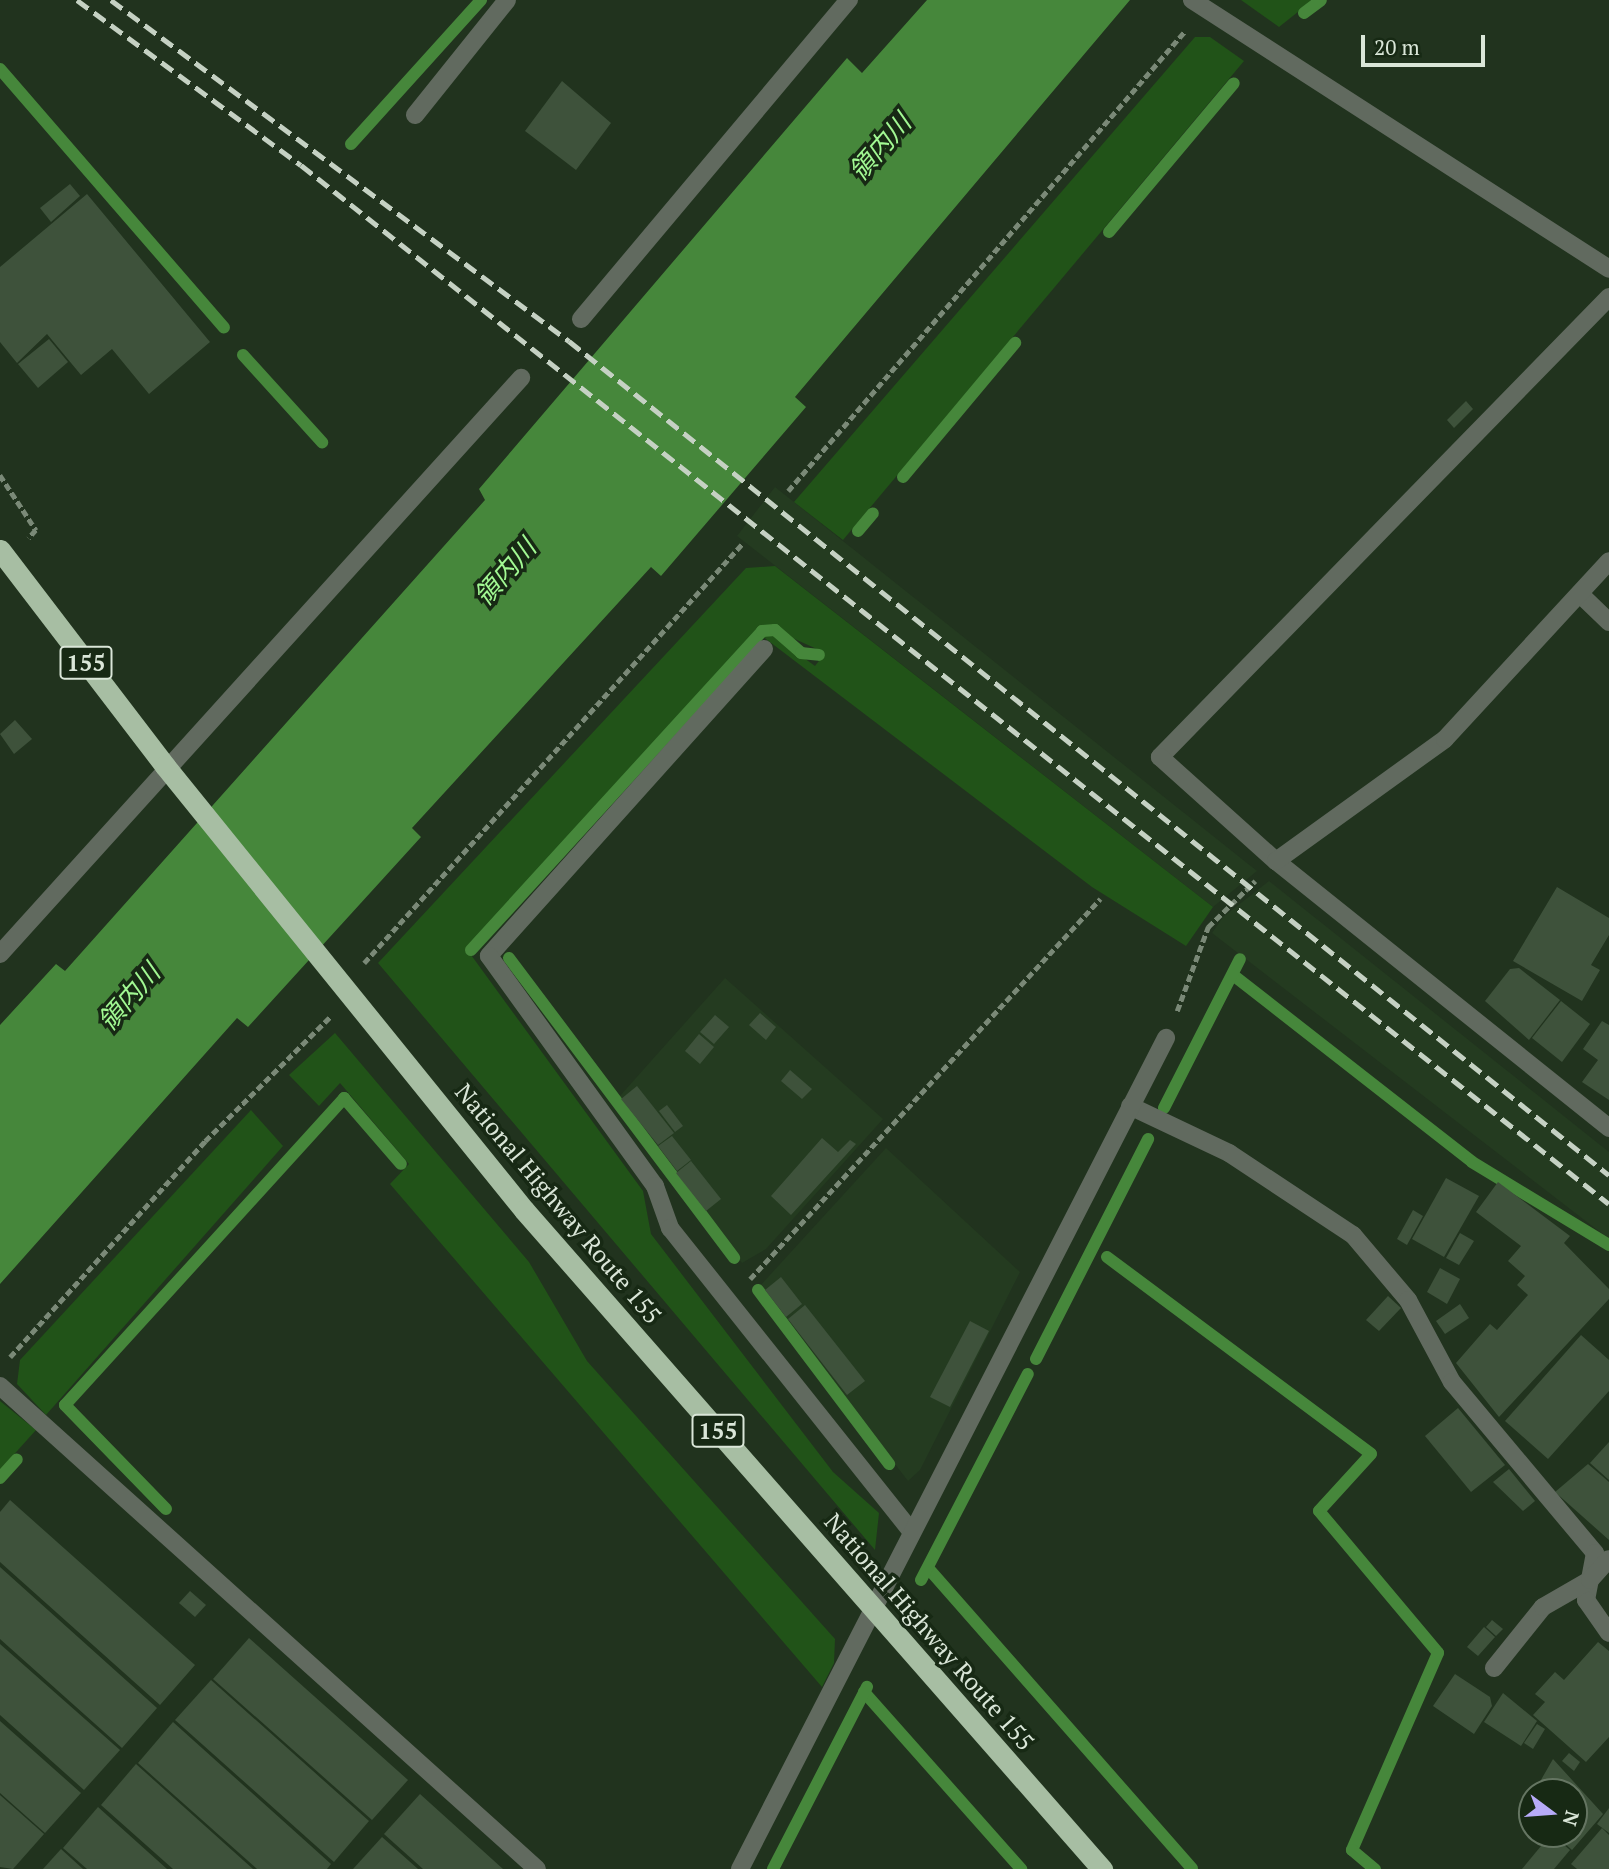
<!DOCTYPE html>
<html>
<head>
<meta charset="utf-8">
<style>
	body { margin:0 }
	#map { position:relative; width:1609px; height:1869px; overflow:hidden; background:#21331e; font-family:"PT Serif","Noto Sans JP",serif }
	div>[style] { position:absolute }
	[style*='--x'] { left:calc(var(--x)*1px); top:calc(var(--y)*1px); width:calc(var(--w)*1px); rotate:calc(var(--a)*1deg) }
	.built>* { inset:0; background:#243b20 }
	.green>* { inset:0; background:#215318 }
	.water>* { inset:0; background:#46873b }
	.stream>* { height:12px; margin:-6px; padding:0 6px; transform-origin:6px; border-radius:6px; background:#46873b }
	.building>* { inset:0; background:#3e523b }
	.path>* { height:4.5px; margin-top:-2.25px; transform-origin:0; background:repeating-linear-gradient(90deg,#7a8977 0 7px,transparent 0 10.5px) }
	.minor>* { height:18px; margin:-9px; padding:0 9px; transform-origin:9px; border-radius:9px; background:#616a5f }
	.highway>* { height:21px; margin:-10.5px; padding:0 10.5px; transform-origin:10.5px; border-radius:10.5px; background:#a7bea3 }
	.rail>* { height:5px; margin-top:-2.5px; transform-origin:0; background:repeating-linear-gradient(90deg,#c5d1c3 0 14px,transparent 0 21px) }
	span { translate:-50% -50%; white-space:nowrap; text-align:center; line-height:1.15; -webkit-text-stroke:7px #172914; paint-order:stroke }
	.shield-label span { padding:2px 5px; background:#172914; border:2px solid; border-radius:5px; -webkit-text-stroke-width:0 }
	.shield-label { font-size:23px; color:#dae6d8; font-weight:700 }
	.street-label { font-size:24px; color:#dae6d8 }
	.water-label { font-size:26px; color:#a2f993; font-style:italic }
	.north { position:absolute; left:1518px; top:1778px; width:70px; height:70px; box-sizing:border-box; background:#172914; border:2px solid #657562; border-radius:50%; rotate:106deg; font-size:19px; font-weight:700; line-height:28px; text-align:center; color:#dae6d8 }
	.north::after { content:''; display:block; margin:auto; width:24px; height:32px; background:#b7abf8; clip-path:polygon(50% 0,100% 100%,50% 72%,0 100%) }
	.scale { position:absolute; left:1361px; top:35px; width:124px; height:32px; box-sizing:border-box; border:4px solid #dae6d8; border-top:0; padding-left:9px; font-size:21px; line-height:24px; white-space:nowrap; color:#dae6d8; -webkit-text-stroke:5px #172914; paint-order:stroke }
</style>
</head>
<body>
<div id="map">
	<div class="built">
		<i style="clip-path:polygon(775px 487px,794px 502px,1257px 871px,1213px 907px,737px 536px)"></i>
		<i style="clip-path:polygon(1269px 881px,1609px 1152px,1609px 1239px,1212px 933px,1223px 917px)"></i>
		<i style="clip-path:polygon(725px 978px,883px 1119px,766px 1249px,742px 1263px,619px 1097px)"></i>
		<i style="clip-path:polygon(886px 1148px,1020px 1272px,920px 1470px,908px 1481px,759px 1287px)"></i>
	</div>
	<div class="green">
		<i style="clip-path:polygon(1241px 0,1313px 0,1279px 27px)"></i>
		<i style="clip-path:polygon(1195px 37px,1210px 37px,1244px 61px,843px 540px,794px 502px)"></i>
		<i style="clip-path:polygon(775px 566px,1213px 907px,1186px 946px,1092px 887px,762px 636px,771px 634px,815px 666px,822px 657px,819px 650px,764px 625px,466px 948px,643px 1191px,651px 1234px,833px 1472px,879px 1513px,875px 1550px,378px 963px,746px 568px)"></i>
		<i style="clip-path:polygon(335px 1033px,529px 1262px,587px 1361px,835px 1639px,834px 1663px,822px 1687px,390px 1184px,409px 1164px,340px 1083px,319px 1106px,289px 1075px)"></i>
		<i style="clip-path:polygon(251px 1110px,283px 1146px,46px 1415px,17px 1384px,20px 1360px)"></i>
		<i style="clip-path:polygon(0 1401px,36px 1430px,0 1470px)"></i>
	</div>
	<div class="water">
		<i style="clip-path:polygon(927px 0,1130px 0,795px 397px,806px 407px,661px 576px,651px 567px,412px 828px,421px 837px,248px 1027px,237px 1018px,0 1284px,0 1025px,56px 964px,65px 971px,485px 500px,479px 489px,847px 58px,862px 73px)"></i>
	</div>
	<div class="stream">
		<i style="--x:1304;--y:13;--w:21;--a:-37"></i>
		<i style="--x:0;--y:69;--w:342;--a:49.1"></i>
		<i style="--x:351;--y:144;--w:194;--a:-47.9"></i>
		<i style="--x:1109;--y:232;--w:194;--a:-50"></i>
		<i style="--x:243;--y:355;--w:118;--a:47.8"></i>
		<i style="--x:903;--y:477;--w:175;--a:-50.1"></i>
		<i style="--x:858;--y:531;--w:23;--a:-50"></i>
		<i style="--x:471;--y:950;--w:432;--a:-47.6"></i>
		<i style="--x:762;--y:631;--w:13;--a:-4"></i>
		<i style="--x:775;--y:630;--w:35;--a:41"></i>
		<i style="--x:801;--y:653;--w:18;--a:6"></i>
		<i style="--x:509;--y:958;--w:375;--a:53.1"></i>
		<i style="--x:1233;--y:975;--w:303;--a:38"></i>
		<i style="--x:1472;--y:1162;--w:160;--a:31.2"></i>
		<i style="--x:1164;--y:1108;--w:167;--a:-63"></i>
		<i style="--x:1107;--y:1257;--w:329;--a:36.7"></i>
		<i style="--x:1371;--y:1454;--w:77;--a:132.4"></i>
		<i style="--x:1319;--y:1511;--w:185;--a:50"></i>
		<i style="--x:1438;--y:1653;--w:215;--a:113.6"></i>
		<i style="--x:1352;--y:1850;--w:30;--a:40"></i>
		<i style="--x:758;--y:1290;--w:218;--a:53"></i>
		<i style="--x:1036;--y:1359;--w:247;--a:-63"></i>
		<i style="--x:0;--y:1478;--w:25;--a:-48"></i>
		<i style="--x:166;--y:1509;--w:145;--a:-134.2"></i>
		<i style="--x:65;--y:1405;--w:415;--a:-47.7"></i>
		<i style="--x:344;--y:1098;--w:87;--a:49.2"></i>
		<i style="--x:928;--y:1568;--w:400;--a:48.7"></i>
		<i style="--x:921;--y:1580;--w:232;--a:-62.6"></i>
		<i style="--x:864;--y:1692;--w:237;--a:48.4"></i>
		<i style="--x:773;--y:1869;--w:205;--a:-62.7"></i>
	</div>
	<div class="building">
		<i style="clip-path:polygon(562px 81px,611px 123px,576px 170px,525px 131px)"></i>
		<i style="clip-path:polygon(70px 184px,80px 196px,51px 222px,40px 208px)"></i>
		<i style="clip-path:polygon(87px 194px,210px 342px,149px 394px,112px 349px,81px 375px,47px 334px,17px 363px,0 342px,0 267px)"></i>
		<i style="clip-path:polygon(49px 339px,68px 362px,38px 388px,18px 364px)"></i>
		<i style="clip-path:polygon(1466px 401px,1473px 409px,1454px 428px,1447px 420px)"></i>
		<i style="clip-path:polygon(15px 720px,32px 739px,14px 754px,0 734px)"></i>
		<i style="clip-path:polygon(1557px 887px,1609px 918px,1609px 935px,1591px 965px,1600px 970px,1582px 1001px,1513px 961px)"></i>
		<i style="clip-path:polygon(1519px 968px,1560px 1000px,1529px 1040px,1485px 1001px,1510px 969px)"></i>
		<i style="clip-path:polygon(1561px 1001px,1590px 1024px,1562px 1062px,1532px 1038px)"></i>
		<i style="clip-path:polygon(760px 1013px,776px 1027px,766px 1040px,749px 1025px)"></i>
		<i style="clip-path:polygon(715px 1015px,729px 1027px,714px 1044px,700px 1032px)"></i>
		<i style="clip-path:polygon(1602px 1021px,1609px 1025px,1609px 1100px,1582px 1082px,1598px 1060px,1583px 1049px)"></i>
		<i style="clip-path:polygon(699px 1034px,714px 1047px,700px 1064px,685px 1051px)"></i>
		<i style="clip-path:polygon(790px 1070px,812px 1089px,802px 1099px,781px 1081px)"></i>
		<i style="clip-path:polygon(637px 1086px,674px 1133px,658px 1145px,621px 1099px)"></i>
		<i style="clip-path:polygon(667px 1105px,683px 1126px,675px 1132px,659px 1111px)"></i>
		<i style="clip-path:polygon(672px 1136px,691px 1160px,677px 1171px,658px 1146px)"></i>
		<i style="clip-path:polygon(822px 1138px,838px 1152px,850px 1140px,856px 1144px,791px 1215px,771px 1196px)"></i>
		<i style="clip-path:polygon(691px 1161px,721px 1199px,706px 1211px,676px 1173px)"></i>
		<i style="clip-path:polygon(1446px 1178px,1479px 1196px,1444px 1257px,1412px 1239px)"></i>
		<i style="clip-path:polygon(1498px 1182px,1570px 1236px,1564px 1243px,1609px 1289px,1609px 1299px,1499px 1417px,1456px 1363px,1490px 1324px,1497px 1330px,1528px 1295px,1517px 1285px,1525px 1276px,1508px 1261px,1521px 1246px,1476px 1212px)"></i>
		<i style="clip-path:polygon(1413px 1210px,1423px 1216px,1407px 1245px,1397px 1239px)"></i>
		<i style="clip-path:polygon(1460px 1233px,1474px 1241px,1459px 1265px,1446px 1258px)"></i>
		<i style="clip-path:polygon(1440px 1268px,1460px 1279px,1447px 1304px,1427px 1292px)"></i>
		<i style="clip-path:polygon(781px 1277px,802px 1304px,786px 1317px,765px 1290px)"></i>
		<i style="clip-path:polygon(1388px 1296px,1401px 1308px,1379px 1331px,1366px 1320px)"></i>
		<i style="clip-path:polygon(1460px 1304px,1469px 1318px,1445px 1334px,1436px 1321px)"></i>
		<i style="clip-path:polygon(805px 1305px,865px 1381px,847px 1395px,788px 1319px)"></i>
		<i style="clip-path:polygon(970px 1321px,989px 1331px,950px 1407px,930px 1397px)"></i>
		<i style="clip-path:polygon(1581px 1335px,1609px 1360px,1609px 1391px,1548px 1459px,1505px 1421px)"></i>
		<i style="clip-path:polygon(1458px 1408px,1505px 1465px,1471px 1492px,1425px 1436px)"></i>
		<i style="clip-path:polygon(1609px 1442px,1609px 1480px,1590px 1463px)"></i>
		<i style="clip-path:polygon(1588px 1464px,1609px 1482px,1609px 1540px,1555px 1492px)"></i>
		<i style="clip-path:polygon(1509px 1469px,1535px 1501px,1523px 1511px,1493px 1482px)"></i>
		<i style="clip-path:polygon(10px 1500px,195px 1665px,160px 1705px,0 1562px,0 1512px)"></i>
		<i style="clip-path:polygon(0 1567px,157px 1708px,122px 1748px,0 1639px)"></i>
		<i style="clip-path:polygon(190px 1591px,206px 1605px,195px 1617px,179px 1603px)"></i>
		<i style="clip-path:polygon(1492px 1620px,1503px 1629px,1496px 1636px,1486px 1627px)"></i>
		<i style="clip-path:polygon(1484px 1627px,1495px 1637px,1478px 1656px,1467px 1647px)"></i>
		<i style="clip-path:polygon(249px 1638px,408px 1780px,372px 1820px,213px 1679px)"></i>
		<i style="clip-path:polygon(1598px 1642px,1609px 1651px,1609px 1737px,1586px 1762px,1533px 1715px,1545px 1702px,1535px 1694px,1555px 1672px,1564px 1680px)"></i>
		<i style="clip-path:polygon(0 1644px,120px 1750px,84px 1790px,0 1715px)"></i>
		<i style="clip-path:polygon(1455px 1674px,1490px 1697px,1492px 1706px,1474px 1734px,1433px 1706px)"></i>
		<i style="clip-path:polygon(211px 1680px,369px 1821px,334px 1862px,175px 1720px)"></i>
		<i style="clip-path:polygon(1503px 1693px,1537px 1721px,1521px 1746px,1484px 1722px)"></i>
		<i style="clip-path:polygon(0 1721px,81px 1793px,45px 1833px,0 1793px)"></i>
		<i style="clip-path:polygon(173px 1722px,331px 1864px,327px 1869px,257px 1869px,138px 1763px)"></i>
		<i style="clip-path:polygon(1537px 1724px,1545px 1729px,1533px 1749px,1524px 1743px)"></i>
		<i style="clip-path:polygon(1569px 1753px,1580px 1762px,1574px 1771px,1562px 1761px)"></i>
		<i style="clip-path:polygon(1553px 1759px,1603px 1814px,1572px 1850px,1554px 1834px,1574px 1834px,1574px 1792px,1534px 1792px)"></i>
		<i style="clip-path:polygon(136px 1764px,253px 1869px,173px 1869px,101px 1805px)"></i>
		<i style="clip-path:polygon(420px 1794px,503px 1869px,423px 1869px,384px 1834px)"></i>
		<i style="clip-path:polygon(0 1795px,44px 1834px,13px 1869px,0 1867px)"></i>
		<i style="clip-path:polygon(98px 1807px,167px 1869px,87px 1869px,63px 1848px)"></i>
		<i style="clip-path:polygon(1609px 1808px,1609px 1833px,1597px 1824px)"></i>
		<i style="clip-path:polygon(1602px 1828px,1609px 1835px,1609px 1869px,1577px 1869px,1571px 1864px)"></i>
		<i style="clip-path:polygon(1551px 1834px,1570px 1850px,1554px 1869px,1522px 1869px)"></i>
		<i style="clip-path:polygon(382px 1837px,418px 1869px,353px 1869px)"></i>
		<i style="clip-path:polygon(61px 1849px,83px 1869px,43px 1869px)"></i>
	</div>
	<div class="path">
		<i style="--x:0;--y:475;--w:66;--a:56.8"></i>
		<i style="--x:36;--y:530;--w:11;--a:131"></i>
		<i style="--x:788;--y:491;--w:608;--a:-49.2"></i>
		<i style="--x:364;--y:963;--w:566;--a:-47.94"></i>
		<i style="--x:1177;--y:1011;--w:90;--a:-69.7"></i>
		<i style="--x:1208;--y:927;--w:66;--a:-44.4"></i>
		<i style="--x:750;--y:1279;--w:517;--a:-47.35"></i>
		<i style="--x:10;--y:1357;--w:291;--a:-47.9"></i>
		<i style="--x:205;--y:1141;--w:176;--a:-44.8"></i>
	</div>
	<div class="minor">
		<i style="--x:1192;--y:0;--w:496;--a:32.8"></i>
		<i style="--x:415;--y:115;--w:147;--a:-51.3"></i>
		<i style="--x:1609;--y:297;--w:643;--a:134.31"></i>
		<i style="--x:1160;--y:757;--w:156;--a:41.9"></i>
		<i style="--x:1276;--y:861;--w:427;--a:38.7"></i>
		<i style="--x:581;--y:319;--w:417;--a:-50"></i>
		<i style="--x:1581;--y:595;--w:39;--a:44"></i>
		<i style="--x:764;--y:649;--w:412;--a:131.9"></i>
		<i style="--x:489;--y:956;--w:284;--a:54.2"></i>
		<i style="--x:655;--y:1186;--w:45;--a:70.3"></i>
		<i style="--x:670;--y:1228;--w:387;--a:51.5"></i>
		<i style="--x:1276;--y:861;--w:208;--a:-35.8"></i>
		<i style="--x:1445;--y:739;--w:242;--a:-47.3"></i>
		<i style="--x:0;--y:954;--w:777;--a:-47.87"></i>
		<i style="--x:1130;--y:1106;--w:110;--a:25.4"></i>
		<i style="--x:1229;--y:1153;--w:149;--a:33.5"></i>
		<i style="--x:1353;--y:1235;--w:85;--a:49.8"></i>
		<i style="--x:1408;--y:1300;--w:93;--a:61.8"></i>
		<i style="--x:1452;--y:1382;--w:223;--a:50.1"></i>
		<i style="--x:1595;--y:1553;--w:48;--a:100.8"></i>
		<i style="--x:1586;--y:1600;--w:40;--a:55.1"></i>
		<i style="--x:0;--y:1386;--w:722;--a:41.97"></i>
		<i style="--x:1494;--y:1668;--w:78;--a:-51.2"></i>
		<i style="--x:1543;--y:1607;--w:54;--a:-29.9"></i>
		<i style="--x:1590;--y:1580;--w:28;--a:-48"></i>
		<i style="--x:740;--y:1869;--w:934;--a:-62.86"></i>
	</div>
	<div class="highway">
		<i style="--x:0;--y:550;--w:272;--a:52.6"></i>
		<i style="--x:165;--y:766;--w:571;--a:51.04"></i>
		<i style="--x:524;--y:1210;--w:877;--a:48.75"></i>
	</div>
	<div class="rail">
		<i style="--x:77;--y:0;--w:278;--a:36.4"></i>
		<i style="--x:301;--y:165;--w:1670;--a:38.46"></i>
		<i style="--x:111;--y:0;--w:571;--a:36.67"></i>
		<i style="--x:569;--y:341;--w:1333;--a:38.73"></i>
	</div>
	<div class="shield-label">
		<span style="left:86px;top:663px">155</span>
		<span style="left:718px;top:1431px">155</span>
	</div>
	<div class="street-label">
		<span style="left:558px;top:1204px;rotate:50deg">National Highway Route 155</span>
		<span style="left:929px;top:1632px;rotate:49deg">National Highway Route 155</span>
	</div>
	<div class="water-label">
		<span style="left:880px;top:147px;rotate:-49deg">領内川</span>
		<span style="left:505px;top:572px;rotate:-49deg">領内川</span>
		<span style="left:129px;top:997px;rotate:-49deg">領内川</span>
	</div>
	<div class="north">N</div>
	<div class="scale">20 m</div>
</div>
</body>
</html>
